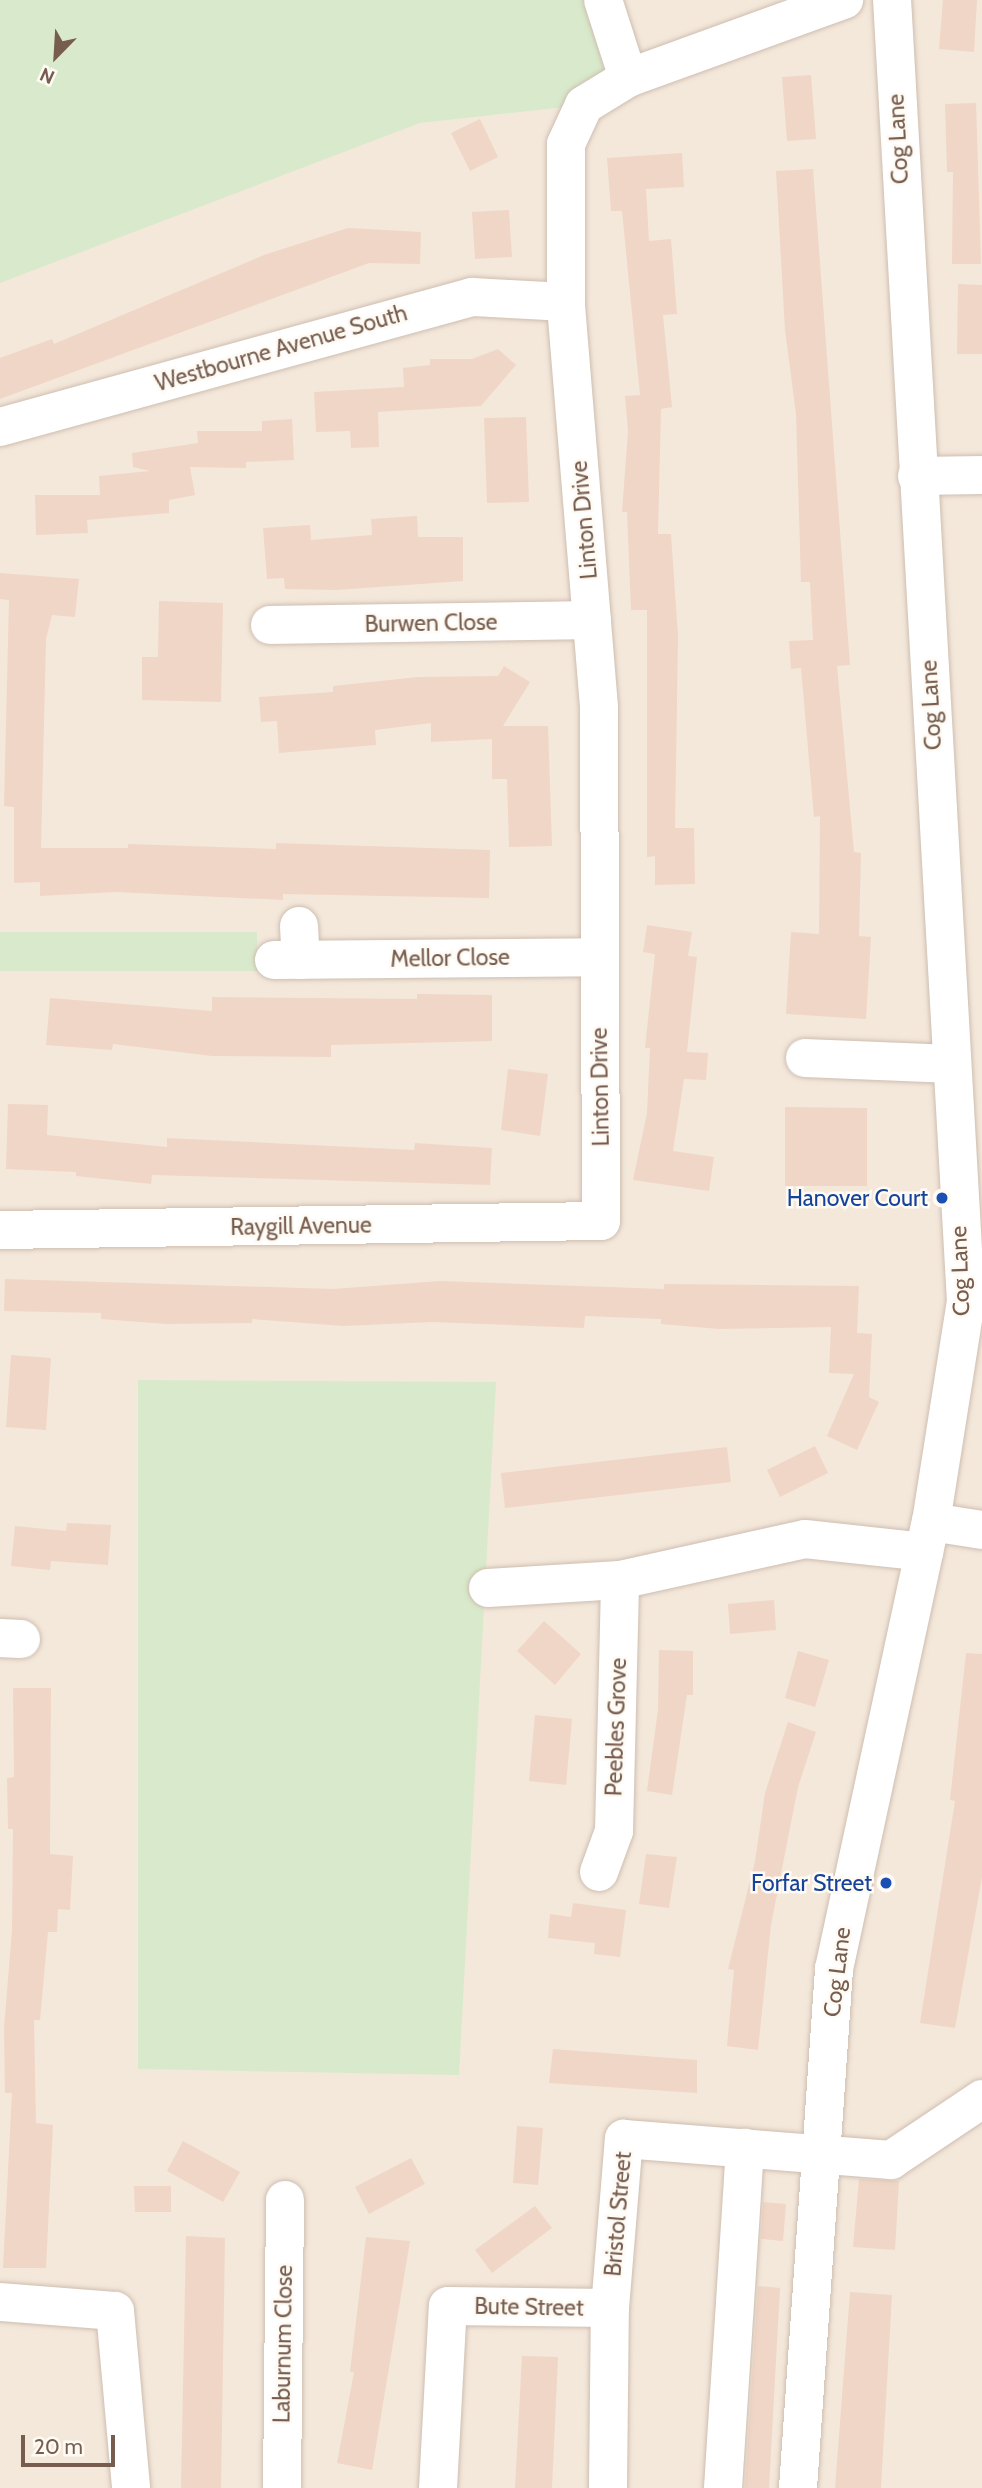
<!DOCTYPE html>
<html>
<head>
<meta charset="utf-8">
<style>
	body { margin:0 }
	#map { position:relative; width:982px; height:2488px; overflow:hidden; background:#fcf6ed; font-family:Cabin,sans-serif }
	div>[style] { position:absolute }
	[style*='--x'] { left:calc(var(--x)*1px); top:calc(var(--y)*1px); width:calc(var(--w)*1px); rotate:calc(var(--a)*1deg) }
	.residential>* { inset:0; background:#f4e8db }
	.green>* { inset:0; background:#d8eacb }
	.building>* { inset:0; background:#f0d6c6 }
	.roads { filter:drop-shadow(0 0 2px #cebeb1) drop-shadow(0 0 2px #cebeb1) }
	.minor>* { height:38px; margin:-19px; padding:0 19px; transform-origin:19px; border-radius:19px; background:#fff }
	.dots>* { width:19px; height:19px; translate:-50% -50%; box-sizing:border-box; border:4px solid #fefaf4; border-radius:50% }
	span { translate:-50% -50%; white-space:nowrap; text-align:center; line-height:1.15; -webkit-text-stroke:5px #fefaf4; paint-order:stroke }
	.street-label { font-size:23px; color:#775d4f }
	.transit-label { font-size:23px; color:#164399 }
	.right { translate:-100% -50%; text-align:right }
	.north { position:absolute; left:21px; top:21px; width:70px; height:70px; -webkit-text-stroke:5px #fefaf4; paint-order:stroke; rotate:204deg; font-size:19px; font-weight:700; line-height:28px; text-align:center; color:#775d4f }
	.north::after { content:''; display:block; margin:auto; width:24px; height:32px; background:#775d4f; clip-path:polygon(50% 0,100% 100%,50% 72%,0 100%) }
	.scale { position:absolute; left:21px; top:2435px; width:94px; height:32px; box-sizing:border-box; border:4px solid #775d4f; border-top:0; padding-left:9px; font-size:21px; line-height:24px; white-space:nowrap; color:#775d4f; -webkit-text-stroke:5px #fefaf4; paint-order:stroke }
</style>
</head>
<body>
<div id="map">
	<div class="residential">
		<i style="clip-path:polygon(0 0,982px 0,982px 2488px,0 2488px)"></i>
	</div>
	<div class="green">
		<i style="clip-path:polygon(0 0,603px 0,628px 78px,584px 105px,420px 123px,0 283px)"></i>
		<i style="clip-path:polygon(0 932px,257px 932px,257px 971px,0 971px)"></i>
		<i style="clip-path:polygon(138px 1380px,496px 1382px,459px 2075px,138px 2069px)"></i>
	</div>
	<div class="building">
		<i style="clip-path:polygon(943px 0,977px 0,974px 52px,939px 49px)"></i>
		<i style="clip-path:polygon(811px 75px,816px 139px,787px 141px,782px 77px)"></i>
		<i style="clip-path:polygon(976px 103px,981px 264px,952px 264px,953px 172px,947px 172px,945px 104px)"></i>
		<i style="clip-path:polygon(480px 119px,498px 157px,470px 171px,451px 133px)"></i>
		<i style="clip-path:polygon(682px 153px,684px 187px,646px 189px,649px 241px,671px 239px,677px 314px,663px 315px,672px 407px,661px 409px,658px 534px,671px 534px,678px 636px,675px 828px,694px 828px,695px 884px,655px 885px,655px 856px,647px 857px,647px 610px,631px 610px,627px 512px,622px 512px,628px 431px,625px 396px,640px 395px,622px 211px,611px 211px,607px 158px)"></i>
		<i style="clip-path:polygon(813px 169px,850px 665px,837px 666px,854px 852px,861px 853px,859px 936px,871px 937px,866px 1019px,786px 1014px,791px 932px,819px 934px,820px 816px,814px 817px,801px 668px,791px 669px,789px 641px,813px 640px,810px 582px,801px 582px,796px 414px,785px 330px,776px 171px)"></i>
		<i style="clip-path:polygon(509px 210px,512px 257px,475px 259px,472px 212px)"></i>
		<i style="clip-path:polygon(348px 228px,421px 232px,420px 264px,369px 263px,0 399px,0 358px,52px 339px,54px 344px,264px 255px)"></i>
		<i style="clip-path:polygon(958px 284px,982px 285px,982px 354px,957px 354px)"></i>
		<i style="clip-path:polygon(498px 349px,516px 365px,481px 406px,378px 412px,379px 447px,351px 448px,350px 431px,316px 432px,314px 392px,404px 387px,403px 368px,430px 365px,430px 359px,472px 359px)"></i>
		<i style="clip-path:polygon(526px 417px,529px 502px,487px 503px,484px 418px)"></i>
		<i style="clip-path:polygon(292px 419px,294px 460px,246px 462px,246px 468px,190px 467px,195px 495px,169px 500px,169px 513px,87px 520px,88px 533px,36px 535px,35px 495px,100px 495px,99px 476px,150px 471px,133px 467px,132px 453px,198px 443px,197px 431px,262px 431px,262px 421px)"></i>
		<i style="clip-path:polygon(417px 516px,418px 537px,463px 537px,463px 581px,336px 590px,285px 589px,284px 578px,267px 579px,263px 528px,310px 525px,311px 540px,372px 535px,371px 519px)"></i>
		<i style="clip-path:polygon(0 573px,79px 579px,75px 617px,52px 615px,46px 639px,41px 848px,128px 848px,128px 844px,276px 849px,276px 843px,490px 850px,489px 898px,283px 894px,283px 900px,116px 892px,40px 896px,40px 882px,14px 883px,14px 807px,4px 806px,9px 600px,0 599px)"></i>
		<i style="clip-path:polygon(159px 601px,223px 603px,221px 702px,142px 700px,142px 657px,158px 657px)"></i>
		<i style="clip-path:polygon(504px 666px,530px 682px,503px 726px,548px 726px,552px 846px,509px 847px,507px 779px,492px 779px,492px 739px,431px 742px,431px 723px,375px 730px,376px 745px,279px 753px,277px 721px,261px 722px,259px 697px,333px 692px,333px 686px,418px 677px,498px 676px)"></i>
		<i style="clip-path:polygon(647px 925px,692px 932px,688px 956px,697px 957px,687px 1052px,708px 1053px,706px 1080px,684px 1079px,673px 1151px,714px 1157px,709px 1191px,633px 1180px,647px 1113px,650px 1048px,645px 1048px,655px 954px,643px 952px)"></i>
		<i style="clip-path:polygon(417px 994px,492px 995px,492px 1041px,331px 1045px,331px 1057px,212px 1056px,113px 1044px,112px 1050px,46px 1045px,50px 998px,212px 1011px,212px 997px,417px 999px)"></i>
		<i style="clip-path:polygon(508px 1069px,548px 1074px,540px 1136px,501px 1130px)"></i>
		<i style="clip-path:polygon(8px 1104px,48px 1105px,47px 1135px,167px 1147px,167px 1138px,414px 1150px,415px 1143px,492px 1148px,490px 1185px,152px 1175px,151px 1184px,76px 1176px,76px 1172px,6px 1169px)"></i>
		<i style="clip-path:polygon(785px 1107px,867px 1108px,867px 1186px,785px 1186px)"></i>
		<i style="clip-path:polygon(5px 1279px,333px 1289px,440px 1281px,664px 1289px,664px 1284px,859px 1286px,857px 1333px,872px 1334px,869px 1397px,879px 1402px,857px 1450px,827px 1436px,854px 1374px,829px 1373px,831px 1327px,719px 1329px,661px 1324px,661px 1319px,585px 1316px,584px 1328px,432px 1322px,344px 1326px,252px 1319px,252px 1323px,166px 1324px,101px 1319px,101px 1313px,4px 1311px)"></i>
		<i style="clip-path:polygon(11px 1355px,51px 1358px,46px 1430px,6px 1427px)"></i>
		<i style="clip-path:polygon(815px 1446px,828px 1473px,780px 1497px,767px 1470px)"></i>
		<i style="clip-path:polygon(727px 1447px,731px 1482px,505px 1508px,501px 1473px)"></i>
		<i style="clip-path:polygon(67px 1523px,111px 1525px,108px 1565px,51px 1561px,50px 1570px,11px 1566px,15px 1526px,66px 1531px)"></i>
		<i style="clip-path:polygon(774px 1600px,776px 1630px,730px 1634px,728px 1604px)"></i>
		<i style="clip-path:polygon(544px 1621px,581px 1654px,555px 1685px,517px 1651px)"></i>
		<i style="clip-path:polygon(659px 1650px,693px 1651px,693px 1695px,687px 1695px,672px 1795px,647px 1791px,658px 1710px)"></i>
		<i style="clip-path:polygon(798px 1651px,829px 1660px,815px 1707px,785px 1698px)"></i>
		<i style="clip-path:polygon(966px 1653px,982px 1654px,982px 1877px,955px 2028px,920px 2023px,955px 1801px,950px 1800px)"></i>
		<i style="clip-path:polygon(13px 1688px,51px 1688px,50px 1854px,73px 1856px,70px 1910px,58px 1909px,57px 1932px,48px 1932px,40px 2020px,34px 2020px,36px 2123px,53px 2125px,46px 2268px,3px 2268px,12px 2093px,5px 2093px,4px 2028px,12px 1930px,13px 1829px,8px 1829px,7px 1778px,14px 1777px)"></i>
		<i style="clip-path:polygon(535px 1715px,572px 1719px,566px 1785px,529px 1781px)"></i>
		<i style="clip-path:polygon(788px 1722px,816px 1732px,798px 1787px,771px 1925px,758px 2050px,727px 2046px,734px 1970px,728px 1969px,755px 1861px,765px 1793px)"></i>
		<i style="clip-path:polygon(646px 1854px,677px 1857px,669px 1908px,639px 1904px)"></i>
		<i style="clip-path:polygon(573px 1903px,626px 1910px,620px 1957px,594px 1954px,595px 1943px,548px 1938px,550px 1914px,571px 1917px)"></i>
		<i style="clip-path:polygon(553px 2049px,697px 2060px,697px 2093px,549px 2083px)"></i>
		<i style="clip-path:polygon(517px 2126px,543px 2128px,538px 2185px,513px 2183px)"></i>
		<i style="clip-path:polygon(183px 2141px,240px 2172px,223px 2202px,167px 2171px)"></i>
		<i style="clip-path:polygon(411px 2158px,425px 2184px,369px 2214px,355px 2187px)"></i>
		<i style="clip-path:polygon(859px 2179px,899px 2181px,895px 2250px,853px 2247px)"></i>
		<i style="clip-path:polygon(134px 2186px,171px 2186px,171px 2212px,135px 2212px)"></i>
		<i style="clip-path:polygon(763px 2202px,786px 2204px,783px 2241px,761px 2239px)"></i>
		<i style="clip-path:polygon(535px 2206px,552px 2228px,492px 2273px,475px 2250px)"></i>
		<i style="clip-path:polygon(186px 2236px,225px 2238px,221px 2488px,181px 2488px)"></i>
		<i style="clip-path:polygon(366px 2237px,410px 2241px,372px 2470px,337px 2463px,354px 2372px,350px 2372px)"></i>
		<i style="clip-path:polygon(758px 2286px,780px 2288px,769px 2488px,745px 2488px)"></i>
		<i style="clip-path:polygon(850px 2292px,892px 2295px,881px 2488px,835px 2488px)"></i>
		<i style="clip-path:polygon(522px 2356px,558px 2357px,552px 2488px,515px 2488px)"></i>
	</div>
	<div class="roads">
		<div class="minor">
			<i style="--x:603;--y:0;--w:82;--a:72.2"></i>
			<i style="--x:0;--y:427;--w:490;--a:-15.4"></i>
			<i style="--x:472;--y:297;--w:94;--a:3"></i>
			<i style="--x:917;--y:476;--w:65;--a:-0.9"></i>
			<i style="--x:270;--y:625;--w:322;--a:-0.9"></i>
			<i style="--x:299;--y:926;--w:34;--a:87"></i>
			<i style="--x:274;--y:960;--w:325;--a:-0.5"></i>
			<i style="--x:805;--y:1058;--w:147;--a:2.3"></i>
			<i style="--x:0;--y:1230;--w:601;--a:-0.86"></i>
			<i style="--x:601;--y:1221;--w:514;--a:-90.22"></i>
			<i style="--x:599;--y:707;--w:406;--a:-94.7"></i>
			<i style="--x:566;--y:302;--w:158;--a:-90"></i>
			<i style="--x:566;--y:144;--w:43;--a:-65.2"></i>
			<i style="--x:584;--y:105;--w:52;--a:-31.5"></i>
			<i style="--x:628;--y:78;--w:230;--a:-19.9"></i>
			<i style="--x:931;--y:1522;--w:52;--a:8.9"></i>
			<i style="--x:488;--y:1588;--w:132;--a:-3.5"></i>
			<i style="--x:620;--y:1580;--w:189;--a:-12.5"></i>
			<i style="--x:805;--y:1539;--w:120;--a:6.2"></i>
			<i style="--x:0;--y:1638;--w:21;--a:3"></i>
			<i style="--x:599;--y:1872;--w:44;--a:-69.9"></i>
			<i style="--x:614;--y:1831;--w:251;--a:-88.6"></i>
			<i style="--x:0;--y:2302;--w:115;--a:4.5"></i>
			<i style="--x:115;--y:2311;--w:178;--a:84.8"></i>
			<i style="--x:282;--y:2488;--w:288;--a:-89.4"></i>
			<i style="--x:438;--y:2488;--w:182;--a:-86.9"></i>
			<i style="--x:448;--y:2306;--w:162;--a:0.7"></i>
			<i style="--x:608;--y:2488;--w:180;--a:-89.4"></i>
			<i style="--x:610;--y:2308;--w:170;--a:-85.3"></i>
			<i style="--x:624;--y:2139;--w:268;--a:4.5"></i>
			<i style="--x:891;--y:2160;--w:110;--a:-33.8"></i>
			<i style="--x:723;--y:2488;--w:341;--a:-86.3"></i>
			<i style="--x:798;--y:2488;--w:520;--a:-86.03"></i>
			<i style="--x:834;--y:1969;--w:457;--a:-77.8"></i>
			<i style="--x:931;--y:1522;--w:223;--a:-81"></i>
			<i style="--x:966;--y:1302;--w:1304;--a:-93.25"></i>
		</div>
	</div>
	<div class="dots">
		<i style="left:942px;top:1198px;background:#1a4fb4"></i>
		<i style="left:886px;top:1883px;background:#1a4fb4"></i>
	</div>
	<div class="street-label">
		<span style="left:898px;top:139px;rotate:-93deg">Cog Lane</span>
		<span style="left:281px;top:348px;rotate:-16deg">Westbourne Avenue South</span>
		<span style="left:584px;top:520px;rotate:-95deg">Linton Drive</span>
		<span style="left:431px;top:623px;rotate:-1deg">Burwen Close</span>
		<span style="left:931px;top:705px;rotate:-93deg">Cog Lane</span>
		<span style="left:450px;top:958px;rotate:-1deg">Mellor Close</span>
		<span style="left:600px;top:1087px;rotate:-91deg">Linton Drive</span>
		<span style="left:301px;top:1226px;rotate:-1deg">Raygill Avenue</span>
		<span style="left:960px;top:1271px;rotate:-92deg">Cog Lane</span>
		<span style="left:616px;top:1727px;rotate:-88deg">Peebles Grove</span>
		<span style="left:837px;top:1972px;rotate:-83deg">Cog Lane</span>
		<span style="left:618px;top:2214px;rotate:-85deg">Bristol Street</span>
		<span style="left:529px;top:2307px;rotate:1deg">Bute Street</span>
		<span style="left:283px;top:2344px;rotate:-89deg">Laburnum Close</span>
	</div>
	<div class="transit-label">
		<span class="right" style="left:928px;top:1198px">Hanover Court</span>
		<span class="right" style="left:872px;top:1883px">Forfar Street</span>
	</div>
	<div class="north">N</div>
	<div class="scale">20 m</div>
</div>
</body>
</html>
